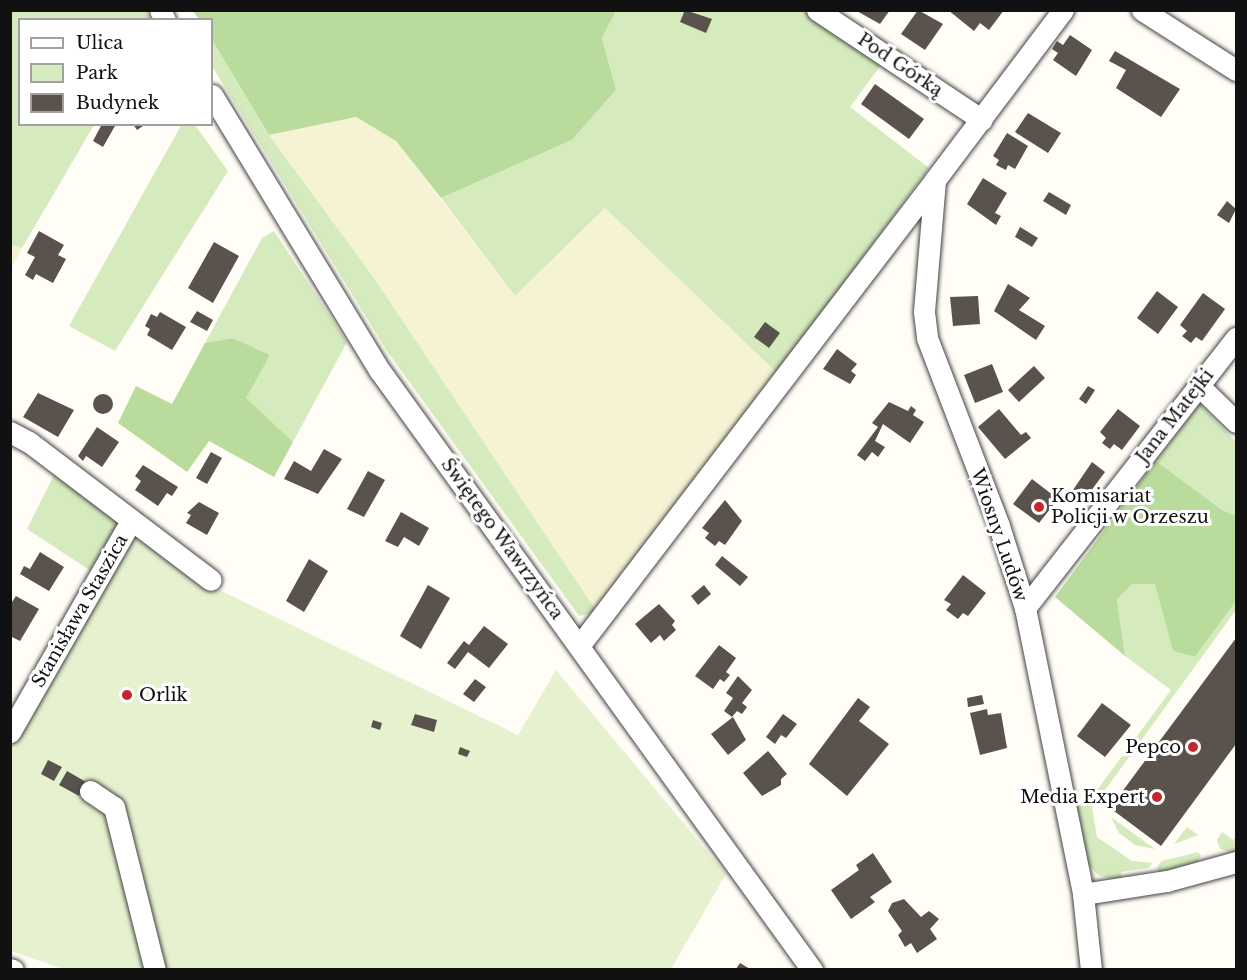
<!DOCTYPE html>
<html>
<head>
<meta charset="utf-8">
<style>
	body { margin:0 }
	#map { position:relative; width:1247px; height:980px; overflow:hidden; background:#fffdf5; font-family:"Libre Baskerville",serif }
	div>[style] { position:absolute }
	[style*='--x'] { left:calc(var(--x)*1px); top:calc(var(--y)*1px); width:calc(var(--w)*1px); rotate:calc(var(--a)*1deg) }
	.farmland>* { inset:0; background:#f6f3d4 }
	.green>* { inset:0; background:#d5ebbd }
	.forest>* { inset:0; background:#b9dc9c }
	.pitch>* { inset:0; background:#e6f2cf }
	.building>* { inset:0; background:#5a524d }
	.round { border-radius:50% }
	.roads { filter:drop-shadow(0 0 2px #444) drop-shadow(0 0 2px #444) }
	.minor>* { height:21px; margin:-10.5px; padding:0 10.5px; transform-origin:10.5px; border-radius:10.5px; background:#fff }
	.dots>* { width:16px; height:16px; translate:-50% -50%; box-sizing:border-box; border:3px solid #fff; border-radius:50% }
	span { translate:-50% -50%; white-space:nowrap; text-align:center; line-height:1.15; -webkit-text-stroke:6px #fff; paint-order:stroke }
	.street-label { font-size:18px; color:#111 }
	.poi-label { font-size:18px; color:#111 }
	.left { translate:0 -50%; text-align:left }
	.right { translate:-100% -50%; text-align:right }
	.frame { position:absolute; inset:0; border:12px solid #111; pointer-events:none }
	.legend { position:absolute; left:18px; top:18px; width:195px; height:108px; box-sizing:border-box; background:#fff; border:2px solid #a0a0a0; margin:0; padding:8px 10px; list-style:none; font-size:18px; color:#111 }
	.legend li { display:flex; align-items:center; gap:12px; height:30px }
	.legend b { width:30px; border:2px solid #a0a0a0 }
</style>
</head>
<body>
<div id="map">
	<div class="farmland">
		<i style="clip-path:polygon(356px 117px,396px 141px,515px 296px,605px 208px,777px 373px,597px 612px,374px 278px,269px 135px)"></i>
		<i style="clip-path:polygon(11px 245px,22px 248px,11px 269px)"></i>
	</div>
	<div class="green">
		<i style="clip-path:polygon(11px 10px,146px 11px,151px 19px,20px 20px,20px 124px,94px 125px,22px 248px,11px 245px)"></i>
		<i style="clip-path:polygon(616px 11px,816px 11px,884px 61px,850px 107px,929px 168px,777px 373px,605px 208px,515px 296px,441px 198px,572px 140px,616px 90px,602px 38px)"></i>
		<i style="clip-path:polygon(212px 40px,269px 135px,374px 278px,597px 612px,579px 616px,387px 351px,212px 66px)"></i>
		<i style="clip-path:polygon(182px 124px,195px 125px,228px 171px,115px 351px,69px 326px)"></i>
		<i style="clip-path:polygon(274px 231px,347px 342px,293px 442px,245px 398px,270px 355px,233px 338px,205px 343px,262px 238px)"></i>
		<i style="clip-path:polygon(1199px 404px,1236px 442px,1236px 516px,1222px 510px,1156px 461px)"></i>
		<i style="clip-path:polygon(54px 475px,120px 524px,91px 571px,27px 529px)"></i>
		<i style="clip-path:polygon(1132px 584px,1156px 584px,1173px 651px,1195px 657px,1236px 601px,1236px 610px,1092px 808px,1097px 837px,1132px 861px,1153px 863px,1148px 868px,1121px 872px,1122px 879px,1113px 879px,1098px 875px,1087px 863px,1069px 808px,1086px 805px,1171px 690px,1125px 656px,1117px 600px)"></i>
		<i style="clip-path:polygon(1111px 817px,1155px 849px,1135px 845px,1119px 833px)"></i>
		<i style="clip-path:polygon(1187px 827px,1198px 835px,1174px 844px)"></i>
		<i style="clip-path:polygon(1222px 832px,1233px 840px,1236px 836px,1236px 853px,1220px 849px,1217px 840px)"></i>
		<i style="clip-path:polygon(1198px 852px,1201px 856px,1195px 865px,1158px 874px,1157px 867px,1162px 861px)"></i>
	</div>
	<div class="forest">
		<i style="clip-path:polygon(193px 11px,616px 11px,602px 38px,616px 90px,572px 140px,441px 198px,396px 141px,356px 117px,269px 135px,212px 40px,212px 20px,199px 19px)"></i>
		<i style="clip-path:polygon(233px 338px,270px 355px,246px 398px,293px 442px,274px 477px,209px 441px,187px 472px,118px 423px,136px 386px,172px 404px,205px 343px)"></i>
		<i style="clip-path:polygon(1156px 461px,1222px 510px,1236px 516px,1236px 601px,1195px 657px,1173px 651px,1155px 584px,1132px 584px,1117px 600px,1125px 656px,1055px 597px)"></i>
	</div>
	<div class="pitch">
		<i style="clip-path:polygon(131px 521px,209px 585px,518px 735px,556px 670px,726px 874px,671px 969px,66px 970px,11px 951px,11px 732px)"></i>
	</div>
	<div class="building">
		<i style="clip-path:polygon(685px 10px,712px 19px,706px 33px,680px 22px)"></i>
		<i style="clip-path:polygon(855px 10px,890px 10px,880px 24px)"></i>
		<i style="clip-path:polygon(918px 10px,943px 24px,925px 50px,901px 34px)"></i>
		<i style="clip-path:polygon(948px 10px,1004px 10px,989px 30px,980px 23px,974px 31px)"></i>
		<i style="clip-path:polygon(1070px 35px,1092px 50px,1076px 76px,1053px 60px,1058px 53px,1052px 49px,1057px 41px,1063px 45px)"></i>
		<i style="clip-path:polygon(1115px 51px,1180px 89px,1161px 117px,1116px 88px,1126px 70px,1109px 61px)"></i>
		<i style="clip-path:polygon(875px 84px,924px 119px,909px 139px,861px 104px)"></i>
		<i style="clip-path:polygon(1028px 113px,1061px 133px,1048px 153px,1015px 132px)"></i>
		<i style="clip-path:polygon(102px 124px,116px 124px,103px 147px,93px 141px)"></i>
		<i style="clip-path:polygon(133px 124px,146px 124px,137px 130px)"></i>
		<i style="clip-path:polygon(1007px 133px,1028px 146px,1015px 169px,1008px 165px,1006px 170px,996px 165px,999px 160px,993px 156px)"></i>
		<i style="clip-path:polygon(983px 178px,1007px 193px,995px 213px,1001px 216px,996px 225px,967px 204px)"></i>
		<i style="clip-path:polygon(1049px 192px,1071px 205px,1066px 215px,1043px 201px)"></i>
		<i style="clip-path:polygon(1227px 201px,1236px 209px,1229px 223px,1217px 215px)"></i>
		<i style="clip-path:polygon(1020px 227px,1038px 238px,1032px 247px,1015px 237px)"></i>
		<i style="clip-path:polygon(39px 231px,64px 245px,58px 255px,66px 259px,53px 283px,36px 274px,33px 280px,25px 275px,35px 257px,27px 253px)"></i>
		<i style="clip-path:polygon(214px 242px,239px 256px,213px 303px,188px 288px)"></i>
		<i style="clip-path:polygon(1008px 284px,1030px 298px,1019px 310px,1045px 326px,1036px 340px,994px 311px)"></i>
		<i style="clip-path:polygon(1157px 291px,1178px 307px,1158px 334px,1137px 318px)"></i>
		<i style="clip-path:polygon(1203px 293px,1225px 309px,1202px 341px,1196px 337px,1191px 343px,1182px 336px,1187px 331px,1180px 325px)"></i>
		<i style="clip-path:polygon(978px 296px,980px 324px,953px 326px,950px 297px)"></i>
		<i style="clip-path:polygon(197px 311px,213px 320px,207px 331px,190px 322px)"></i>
		<i style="clip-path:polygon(160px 312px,186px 327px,172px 350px,147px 335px,150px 329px,145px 326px,151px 314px,157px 317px)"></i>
		<i style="clip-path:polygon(765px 322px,780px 333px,769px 348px,754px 337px)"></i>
		<i style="clip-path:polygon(837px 349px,857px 364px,851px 371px,856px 375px,850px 384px,823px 369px)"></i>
		<i style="clip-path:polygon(992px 364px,1003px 392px,975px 403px,964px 375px)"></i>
		<i style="clip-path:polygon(1034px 366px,1045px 378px,1019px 402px,1008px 390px)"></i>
		<i style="clip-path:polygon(1088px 386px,1095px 390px,1086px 404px,1079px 399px)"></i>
		<i style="clip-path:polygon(38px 393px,74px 410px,58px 437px,23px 417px)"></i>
		<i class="round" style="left:93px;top:394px;width:20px;height:20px"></i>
		<i style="clip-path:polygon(889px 402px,908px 411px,911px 406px,916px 410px,913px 415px,924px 422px,910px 443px,883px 424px,875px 441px,885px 447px,878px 457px,872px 452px,865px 461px,857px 455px,878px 427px,872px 423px)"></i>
		<i style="clip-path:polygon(999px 409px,1021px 435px,1026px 432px,1031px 438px,1005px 459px,978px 427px)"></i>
		<i style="clip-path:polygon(1118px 409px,1140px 426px,1122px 450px,1114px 444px,1110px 449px,1102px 443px,1106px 438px,1100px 432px)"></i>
		<i style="clip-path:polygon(97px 427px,119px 442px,102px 467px,86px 456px,83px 461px,78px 456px)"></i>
		<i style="clip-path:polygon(324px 449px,342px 459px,318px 494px,284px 479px,294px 461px,311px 471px)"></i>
		<i style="clip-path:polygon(211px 452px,222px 458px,207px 484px,196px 478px)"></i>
		<i style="clip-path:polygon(1092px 462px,1105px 472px,1085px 499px,1073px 490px)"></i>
		<i style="clip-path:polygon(143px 465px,178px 487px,172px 496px,167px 493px,158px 506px,135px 490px,141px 481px,135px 476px)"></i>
		<i style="clip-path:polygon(368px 471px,385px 480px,364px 517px,347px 509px)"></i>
		<i style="clip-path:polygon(1032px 479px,1058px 499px,1039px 523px,1013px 504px)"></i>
		<i style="clip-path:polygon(725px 500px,742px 521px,725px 545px,719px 541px,715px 546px,705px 538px,709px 533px,702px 528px)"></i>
		<i style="clip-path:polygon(199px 502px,219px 513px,207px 535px,186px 523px,191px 515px,187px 513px)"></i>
		<i style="clip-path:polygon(401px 512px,429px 528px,419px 546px,404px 537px,398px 547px,385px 541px)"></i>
		<i style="clip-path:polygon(40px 552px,64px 567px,49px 591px,20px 574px,24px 566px,30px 569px)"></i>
		<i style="clip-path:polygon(722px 556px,748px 577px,740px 586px,715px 565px)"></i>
		<i style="clip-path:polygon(309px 559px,328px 571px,304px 612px,286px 601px)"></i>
		<i style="clip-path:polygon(963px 575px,986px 593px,968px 616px,963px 613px,958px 619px,946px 610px,951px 604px,944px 600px)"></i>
		<i style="clip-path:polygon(428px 585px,450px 598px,421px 649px,400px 636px)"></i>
		<i style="clip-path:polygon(704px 585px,711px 594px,698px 605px,691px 596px)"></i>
		<i style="clip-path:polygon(16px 596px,39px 609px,20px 641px,10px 636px,10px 605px)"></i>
		<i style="clip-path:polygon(659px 604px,675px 621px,672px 625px,676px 630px,664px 641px,660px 635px,651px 643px,635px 624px)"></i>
		<i style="clip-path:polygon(484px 626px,508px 644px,489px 668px,468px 652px,455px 669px,447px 663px,464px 641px,469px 645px)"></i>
		<i style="clip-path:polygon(1236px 638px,1236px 744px,1161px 846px,1110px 808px)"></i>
		<i style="clip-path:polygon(719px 645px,736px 658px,726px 672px,730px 675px,724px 682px,720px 679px,713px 689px,695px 676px)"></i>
		<i style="clip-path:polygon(738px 676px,752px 690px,742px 703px,747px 707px,742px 714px,737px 711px,732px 717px,724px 711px,733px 698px,726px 693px)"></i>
		<i style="clip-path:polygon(475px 679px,486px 687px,474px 702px,463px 694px)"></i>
		<i style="clip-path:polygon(982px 695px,984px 704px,968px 707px,967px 698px)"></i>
		<i style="clip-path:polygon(858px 698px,870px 707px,859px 721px,889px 744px,847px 796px,809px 764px)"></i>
		<i style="clip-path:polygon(1102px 703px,1131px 725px,1105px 757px,1077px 736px)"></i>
		<i style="clip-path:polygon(987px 709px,988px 715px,1001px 713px,1007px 748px,980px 755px,970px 713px)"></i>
		<i style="clip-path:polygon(415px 714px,437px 720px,434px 732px,411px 725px)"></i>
		<i style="clip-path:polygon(783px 714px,797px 724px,786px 738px,781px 735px,775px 744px,766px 737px)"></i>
		<i style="clip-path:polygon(733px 717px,746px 740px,728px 755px,711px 734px)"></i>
		<i style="clip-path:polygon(373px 720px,382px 723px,380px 730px,371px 727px)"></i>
		<i style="clip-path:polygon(460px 747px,470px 751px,467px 757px,458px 754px)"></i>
		<i style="clip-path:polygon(768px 751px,787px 774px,781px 779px,781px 785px,762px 796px,743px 773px)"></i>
		<i style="clip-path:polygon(48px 760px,62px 767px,54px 781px,41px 774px)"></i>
		<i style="clip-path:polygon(67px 771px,86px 782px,79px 796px,59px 785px)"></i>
		<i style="clip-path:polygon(873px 853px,892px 882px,870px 897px,875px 902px,851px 919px,831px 890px,859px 870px,856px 865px)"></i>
		<i style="clip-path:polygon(904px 899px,921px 917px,929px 911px,939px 919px,930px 929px,937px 939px,917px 953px,911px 943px,905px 947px,898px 935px,902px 931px,888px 911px,892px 903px)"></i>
		<i style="clip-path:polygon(740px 963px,750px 969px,736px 969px)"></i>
	</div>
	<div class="roads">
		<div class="minor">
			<i style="--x:160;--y:10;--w:11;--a:63"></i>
			<i style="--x:817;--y:10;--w:198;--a:33.7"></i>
			<i style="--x:1063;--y:10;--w:213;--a:127"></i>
			<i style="--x:935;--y:180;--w:132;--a:94.8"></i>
			<i style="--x:924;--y:312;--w:26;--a:83"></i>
			<i style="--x:927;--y:338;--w:201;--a:69"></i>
			<i style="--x:999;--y:526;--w:86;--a:72.4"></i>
			<i style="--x:1025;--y:608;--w:292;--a:78.5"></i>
			<i style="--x:1083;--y:894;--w:76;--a:84"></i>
			<i style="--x:1142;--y:10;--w:112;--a:32.6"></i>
			<i style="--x:212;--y:95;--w:323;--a:58.7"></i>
			<i style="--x:380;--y:371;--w:739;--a:54.2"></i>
			<i style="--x:1199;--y:386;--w:52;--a:44.2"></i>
			<i style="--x:10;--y:432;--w:21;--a:28"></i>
			<i style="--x:29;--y:442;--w:228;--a:37.2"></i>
			<i style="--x:1025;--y:608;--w:343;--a:-52"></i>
			<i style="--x:579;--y:646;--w:586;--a:-52.62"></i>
			<i style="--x:10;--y:732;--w:243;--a:-60.2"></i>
			<i style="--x:90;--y:791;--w:29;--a:34"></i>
			<i style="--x:114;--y:807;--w:168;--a:75.9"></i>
			<i style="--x:1083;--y:894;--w:85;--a:-8.8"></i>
			<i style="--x:1167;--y:881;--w:72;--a:-15.4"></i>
			<i style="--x:10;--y:969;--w:3;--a:18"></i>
		</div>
	</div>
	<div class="dots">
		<i style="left:1039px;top:507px;background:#c4262e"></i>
		<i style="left:127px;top:695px;background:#c4262e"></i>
		<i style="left:1193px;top:747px;background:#c4262e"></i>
		<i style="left:1157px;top:797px;background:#c4262e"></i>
	</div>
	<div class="street-label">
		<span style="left:900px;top:65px;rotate:34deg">Pod Górką</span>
		<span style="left:1175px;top:416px;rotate:-52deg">Jana Matejki</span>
		<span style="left:999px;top:535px;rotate:71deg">Wiosny Ludów</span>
		<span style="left:502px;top:539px;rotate:54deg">Świętego Wawrzyńca</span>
		<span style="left:80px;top:611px;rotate:-60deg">Stanisława Staszica</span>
	</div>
	<div class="poi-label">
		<span class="left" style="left:1051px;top:507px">Komisariat<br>Policji w Orzeszu</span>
		<span class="left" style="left:139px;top:695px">Orlik</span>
		<span class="right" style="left:1181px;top:747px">Pepco</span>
		<span class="right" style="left:1145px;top:797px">Media Expert</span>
	</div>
	<div class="frame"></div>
	<ul class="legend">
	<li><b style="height:8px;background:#fff"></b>Ulica</li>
	<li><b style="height:16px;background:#d5ebbd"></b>Park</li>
	<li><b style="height:16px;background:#5a524d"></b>Budynek</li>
	</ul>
</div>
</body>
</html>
